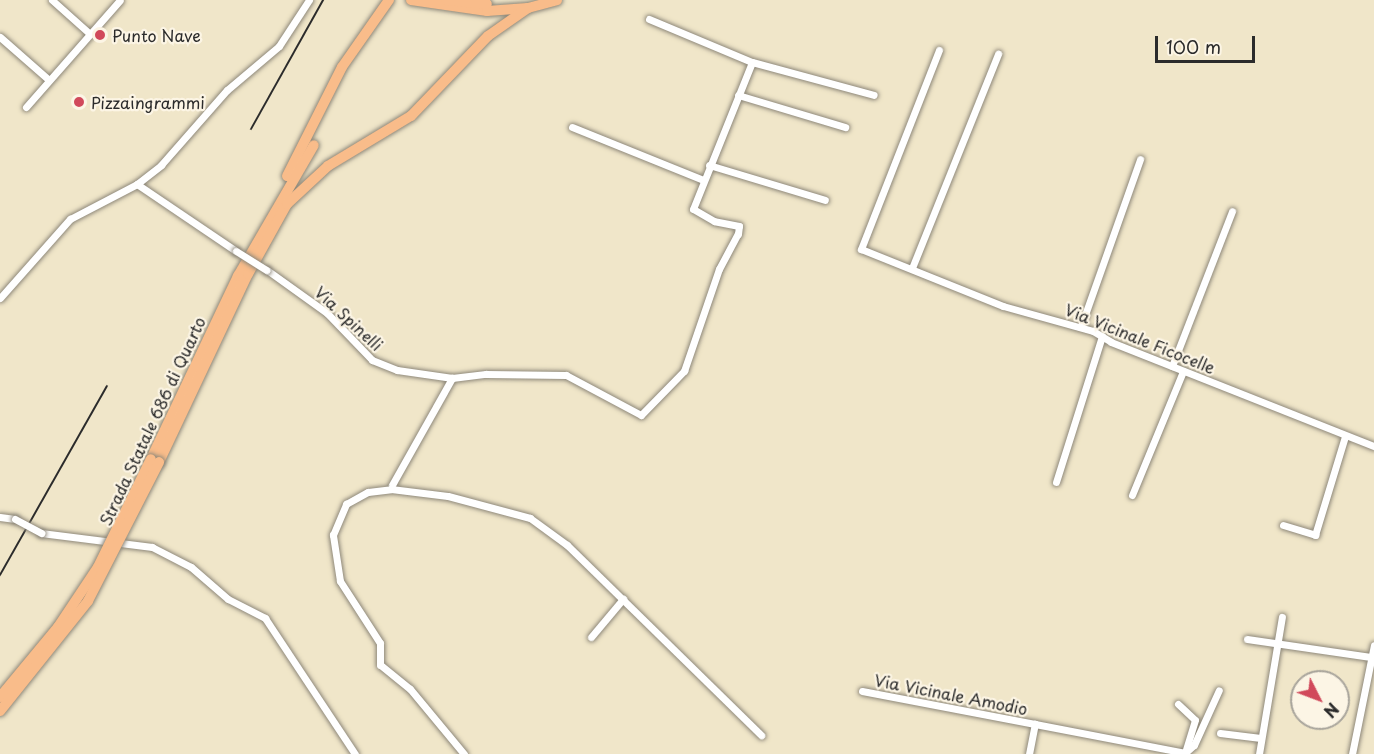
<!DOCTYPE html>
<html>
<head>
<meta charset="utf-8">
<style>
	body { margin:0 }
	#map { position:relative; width:1374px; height:754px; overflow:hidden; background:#f0e6c9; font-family:"Playpen Sans",sans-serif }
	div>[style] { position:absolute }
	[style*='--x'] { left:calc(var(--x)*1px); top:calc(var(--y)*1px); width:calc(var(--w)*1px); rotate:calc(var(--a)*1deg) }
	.roads { filter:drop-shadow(0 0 2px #8e887a) drop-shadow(0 0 2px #8e887a) }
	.minor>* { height:7px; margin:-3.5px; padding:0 3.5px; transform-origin:3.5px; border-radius:3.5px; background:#fff }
	.trunk>* { height:10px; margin:-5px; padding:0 5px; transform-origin:5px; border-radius:5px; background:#f9bc8a }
	.rail>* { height:2px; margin:-1px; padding:0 1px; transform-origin:1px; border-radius:1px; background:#2b2b2b }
	.bridges { filter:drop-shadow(0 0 2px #8e887a) drop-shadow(0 0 2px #8e887a) }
	.minor-bridge>* { height:7px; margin:-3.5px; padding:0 3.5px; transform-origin:3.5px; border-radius:3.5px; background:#fff }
	.trunk-bridge>* { height:10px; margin:-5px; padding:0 5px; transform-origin:5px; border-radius:5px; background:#f9bc8a }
	.dots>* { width:16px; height:16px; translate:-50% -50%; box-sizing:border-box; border:3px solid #fcf5e5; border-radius:50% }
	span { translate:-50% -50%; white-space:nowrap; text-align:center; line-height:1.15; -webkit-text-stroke:4.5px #fcf5e5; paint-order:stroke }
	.poi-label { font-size:16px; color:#2b2b2b }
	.left { translate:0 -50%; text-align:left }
	.street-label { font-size:16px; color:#2b2b2b }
	.north { position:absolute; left:1290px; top:670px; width:60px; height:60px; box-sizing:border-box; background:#fcf5e5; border:2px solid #a8a49b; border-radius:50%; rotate:132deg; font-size:16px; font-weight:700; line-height:24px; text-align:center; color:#2b2b2b }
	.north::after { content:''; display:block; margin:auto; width:21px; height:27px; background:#d1495b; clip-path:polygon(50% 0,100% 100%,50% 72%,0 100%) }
	.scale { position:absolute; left:1155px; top:36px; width:100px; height:27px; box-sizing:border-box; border:3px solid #2b2b2b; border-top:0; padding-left:8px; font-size:18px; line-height:21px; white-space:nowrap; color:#2b2b2b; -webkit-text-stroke:4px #fcf5e5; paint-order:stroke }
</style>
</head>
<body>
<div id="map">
	<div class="roads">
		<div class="minor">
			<i style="--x:52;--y:0;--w:51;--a:41.8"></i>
			<i style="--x:649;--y:19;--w:112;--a:22.7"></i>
			<i style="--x:752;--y:62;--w:126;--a:15.1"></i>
			<i style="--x:0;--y:37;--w:65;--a:41.3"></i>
			<i style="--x:939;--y:50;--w:214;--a:111.4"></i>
			<i style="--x:861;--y:249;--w:153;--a:21.9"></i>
			<i style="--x:1003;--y:306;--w:93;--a:15.5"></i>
			<i style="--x:1093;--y:331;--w:21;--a:31"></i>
			<i style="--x:1111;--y:342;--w:283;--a:21.6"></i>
			<i style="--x:738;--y:95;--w:112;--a:16.7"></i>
			<i style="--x:26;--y:107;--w:142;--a:-48.7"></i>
			<i style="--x:572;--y:127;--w:141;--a:22"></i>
			<i style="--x:709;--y:165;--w:121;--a:16.8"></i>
			<i style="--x:137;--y:184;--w:120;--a:34.1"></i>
			<i style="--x:912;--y:268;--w:231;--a:-68.1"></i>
			<i style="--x:267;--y:270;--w:74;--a:35.6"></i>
			<i style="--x:327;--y:313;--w:65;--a:46.2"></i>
			<i style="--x:372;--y:360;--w:27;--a:22"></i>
			<i style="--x:397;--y:370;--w:56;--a:8.3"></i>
			<i style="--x:452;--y:378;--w:34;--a:-7"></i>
			<i style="--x:486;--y:374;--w:80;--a:0.7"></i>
			<i style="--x:566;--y:375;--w:85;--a:28.1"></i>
			<i style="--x:641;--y:415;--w:62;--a:-45.7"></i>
			<i style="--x:684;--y:371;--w:108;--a:-71.1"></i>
			<i style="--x:719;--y:269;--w:40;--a:-62"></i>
			<i style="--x:738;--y:234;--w:8;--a:-83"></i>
			<i style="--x:739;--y:226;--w:25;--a:-169"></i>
			<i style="--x:714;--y:221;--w:24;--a:-150"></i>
			<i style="--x:693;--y:209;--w:158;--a:-68.1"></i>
			<i style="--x:0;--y:298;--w:106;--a:-48.5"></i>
			<i style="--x:70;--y:219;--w:76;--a:-27.6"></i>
			<i style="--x:137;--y:184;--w:31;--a:-38"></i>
			<i style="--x:161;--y:165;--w:100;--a:-48.7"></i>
			<i style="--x:227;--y:90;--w:68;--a:-40.2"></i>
			<i style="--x:279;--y:46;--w:55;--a:-56.9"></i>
			<i style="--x:1081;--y:326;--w:177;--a:-70.5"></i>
			<i style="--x:1172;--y:366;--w:166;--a:-68.8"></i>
			<i style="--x:1056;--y:482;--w:153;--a:-72.5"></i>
			<i style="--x:392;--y:485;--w:123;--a:-60.7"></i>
			<i style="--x:1132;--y:495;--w:134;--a:-67.6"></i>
			<i style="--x:0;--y:517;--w:15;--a:8"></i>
			<i style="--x:1283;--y:525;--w:34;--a:17"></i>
			<i style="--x:1315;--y:535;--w:103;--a:-73.1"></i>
			<i style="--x:41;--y:533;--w:112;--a:7.2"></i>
			<i style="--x:152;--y:547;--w:44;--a:27.1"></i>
			<i style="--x:191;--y:567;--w:49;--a:40.9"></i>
			<i style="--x:228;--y:599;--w:42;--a:27.2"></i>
			<i style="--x:265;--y:618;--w:163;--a:56.5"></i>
			<i style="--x:591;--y:637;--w:50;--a:-49.9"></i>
			<i style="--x:1247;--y:639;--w:125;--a:8.3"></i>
			<i style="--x:862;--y:691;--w:176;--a:10.8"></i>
			<i style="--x:1178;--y:704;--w:23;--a:43"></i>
			<i style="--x:1195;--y:720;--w:34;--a:107"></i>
			<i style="--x:1220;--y:733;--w:41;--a:7"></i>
			<i style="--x:464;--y:754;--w:85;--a:-129.7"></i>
			<i style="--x:410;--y:689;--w:38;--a:-141"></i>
			<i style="--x:380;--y:665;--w:22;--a:-90"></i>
			<i style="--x:380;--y:643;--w:74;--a:-122.8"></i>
			<i style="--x:340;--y:581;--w:47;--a:-98.7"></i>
			<i style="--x:333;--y:535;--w:34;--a:-67"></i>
			<i style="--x:346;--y:504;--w:25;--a:-29"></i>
			<i style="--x:368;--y:492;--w:23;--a:-7"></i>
			<i style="--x:391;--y:489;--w:57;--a:7"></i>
			<i style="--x:448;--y:496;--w:85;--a:15"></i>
			<i style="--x:530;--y:518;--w:46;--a:36.1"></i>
			<i style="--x:567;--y:545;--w:272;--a:44.4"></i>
			<i style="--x:1029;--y:754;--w:31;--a:-79"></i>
			<i style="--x:1035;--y:724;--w:153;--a:10.9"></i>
			<i style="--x:1185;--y:753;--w:12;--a:-42"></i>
			<i style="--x:1194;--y:745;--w:60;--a:-65.6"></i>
			<i style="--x:1259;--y:754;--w:139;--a:-80.5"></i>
			<i style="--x:1352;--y:754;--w:111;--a:-78.6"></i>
		</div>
		<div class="trunk">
			<i style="--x:411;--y:0;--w:77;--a:8.2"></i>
			<i style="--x:487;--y:11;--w:41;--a:-4.2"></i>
			<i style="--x:528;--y:8;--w:30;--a:-15"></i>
			<i style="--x:446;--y:0;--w:41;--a:5.6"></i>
			<i style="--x:287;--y:176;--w:122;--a:-63.2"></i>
			<i style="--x:342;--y:67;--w:82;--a:-55"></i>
			<i style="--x:151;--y:459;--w:203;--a:-64.6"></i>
			<i style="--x:238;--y:276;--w:151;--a:-59.9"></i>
			<i style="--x:159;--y:462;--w:208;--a:-64.7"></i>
			<i style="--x:248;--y:274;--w:80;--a:-60.9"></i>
			<i style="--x:287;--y:204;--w:56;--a:-42.8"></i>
			<i style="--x:328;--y:166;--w:97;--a:-31.1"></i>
			<i style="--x:411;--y:116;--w:111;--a:-46.1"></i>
			<i style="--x:488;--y:36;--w:49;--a:-35"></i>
		</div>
	</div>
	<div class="rail">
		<i style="--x:251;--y:129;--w:148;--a:-60.8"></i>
		<i style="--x:0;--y:575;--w:217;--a:-60.5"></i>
	</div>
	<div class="bridges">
		<div class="minor-bridge">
			<i style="--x:236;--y:251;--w:36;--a:32"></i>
			<i style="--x:15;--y:519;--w:30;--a:28"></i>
		</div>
		<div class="trunk-bridge">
			<i style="--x:0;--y:697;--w:91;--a:-50.4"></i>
			<i style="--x:58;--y:627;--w:72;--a:-56.3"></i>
			<i style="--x:98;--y:567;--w:120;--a:-63.9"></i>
			<i style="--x:0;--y:711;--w:141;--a:-51.3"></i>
			<i style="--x:88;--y:601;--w:156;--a:-62.9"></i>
		</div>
	</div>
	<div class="dots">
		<i style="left:100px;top:35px;background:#d1495b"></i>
		<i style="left:79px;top:102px;background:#d1495b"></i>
	</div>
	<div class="poi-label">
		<span class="left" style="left:112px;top:35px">Punto Nave</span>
		<span class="left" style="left:91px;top:102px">Pizzaingrammi</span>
	</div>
	<div class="street-label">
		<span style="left:349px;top:318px;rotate:43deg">Via Spinelli</span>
		<span style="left:1140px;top:338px;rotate:22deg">Via Vicinale Ficocelle</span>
		<span style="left:152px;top:421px;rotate:-65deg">Strada Statale 686 di Quarto</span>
		<span style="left:951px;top:694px;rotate:11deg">Via Vicinale Amodio</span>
	</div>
	<div class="north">N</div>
	<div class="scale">100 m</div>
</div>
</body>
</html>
